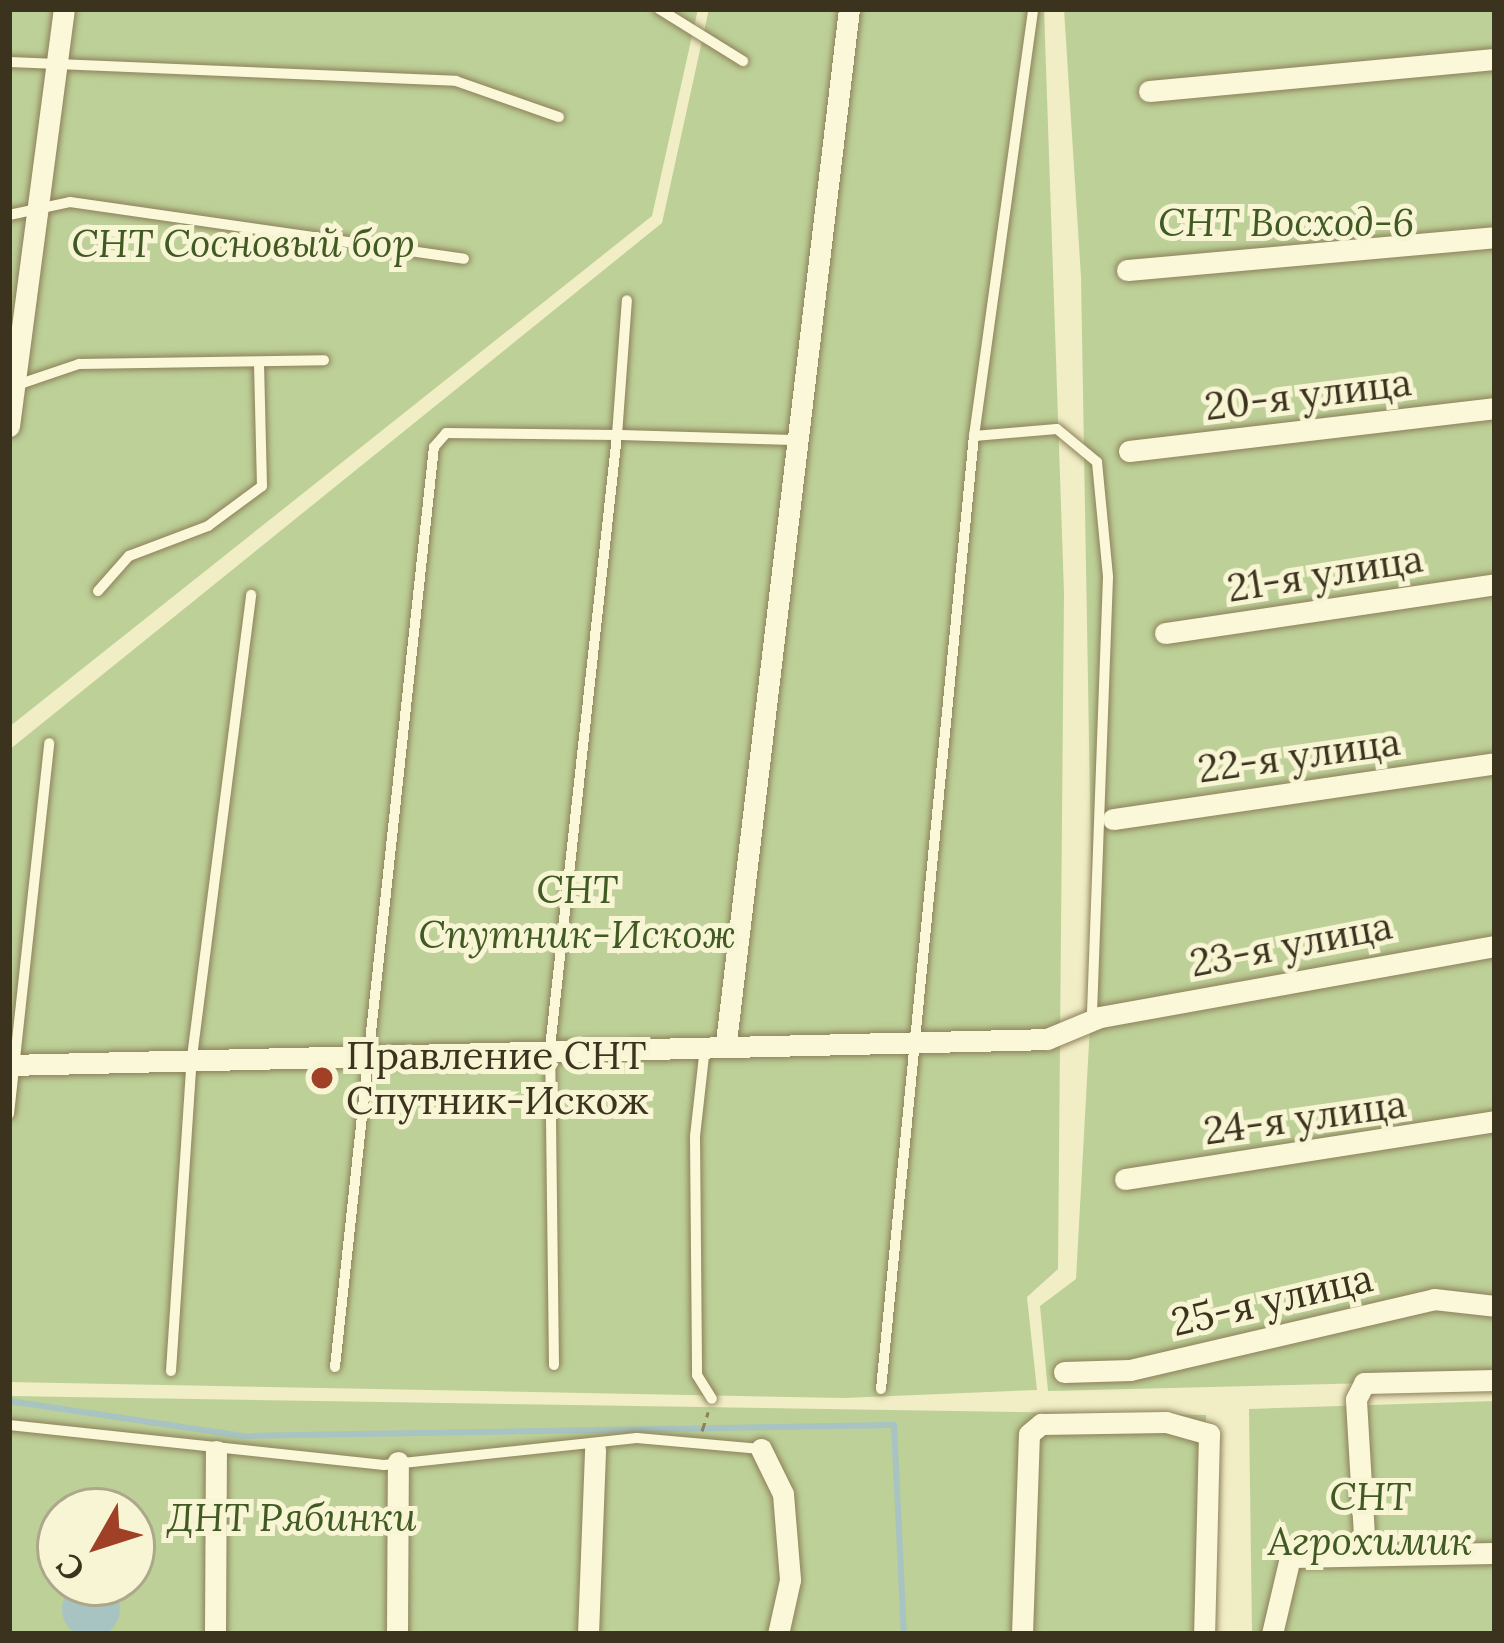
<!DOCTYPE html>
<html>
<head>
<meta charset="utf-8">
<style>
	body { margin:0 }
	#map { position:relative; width:1504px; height:1643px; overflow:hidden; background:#f1edc5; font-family:Lora,serif }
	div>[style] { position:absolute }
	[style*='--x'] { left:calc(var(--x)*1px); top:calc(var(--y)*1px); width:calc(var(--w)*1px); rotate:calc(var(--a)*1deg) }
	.green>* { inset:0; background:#bdd098 }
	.water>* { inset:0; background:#a7c4c2 }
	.round { border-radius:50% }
	.stream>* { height:6px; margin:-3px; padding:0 3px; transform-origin:3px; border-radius:3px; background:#a7c4c2 }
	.path>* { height:3px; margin-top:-1.5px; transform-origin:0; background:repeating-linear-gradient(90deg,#8d805a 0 9px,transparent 0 15px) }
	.roads { filter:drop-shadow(0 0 3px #8d805a) drop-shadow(0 0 3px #8d805a) }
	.service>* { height:10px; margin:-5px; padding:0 5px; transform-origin:5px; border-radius:5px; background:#fbf8d9 }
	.minor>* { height:21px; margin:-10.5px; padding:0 10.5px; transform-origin:10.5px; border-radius:10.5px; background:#fbf8d9 }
	.dots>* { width:33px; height:33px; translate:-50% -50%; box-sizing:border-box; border:6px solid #f8f5d5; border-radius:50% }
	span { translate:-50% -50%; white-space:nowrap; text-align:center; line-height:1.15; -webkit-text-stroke:10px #f8f5d5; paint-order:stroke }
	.park-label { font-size:39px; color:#415a24; font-style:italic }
	.street-label { font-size:39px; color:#3c331f }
	.poi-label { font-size:39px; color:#3c331f }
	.left { translate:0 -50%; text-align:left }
	.frame { position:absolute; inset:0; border:12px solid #3c331f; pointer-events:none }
	.north { position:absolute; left:36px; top:1487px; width:120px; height:120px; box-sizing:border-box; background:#f8f5d5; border:3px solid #ada78c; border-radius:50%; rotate:231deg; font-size:33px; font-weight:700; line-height:48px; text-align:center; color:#3c331f }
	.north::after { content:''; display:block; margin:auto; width:42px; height:54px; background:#a04026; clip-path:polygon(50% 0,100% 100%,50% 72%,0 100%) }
</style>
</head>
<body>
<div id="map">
	<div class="green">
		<i style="clip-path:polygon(9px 9px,698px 9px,652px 216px,9px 727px)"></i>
		<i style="clip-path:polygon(709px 9px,1044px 9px,1064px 593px,1058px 1269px,1027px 1297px,1037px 1390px,844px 1398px,9px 1382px,9px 750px,662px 223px)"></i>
		<i style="clip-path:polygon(1064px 9px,1495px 9px,1495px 1380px,1048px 1391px,1040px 1306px,1076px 1279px,1093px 971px,1081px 277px)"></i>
		<i style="clip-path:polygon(evenodd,9px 1396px,1206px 1415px,1205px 1634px,9px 1634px,9px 1396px,60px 1511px,132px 1511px,132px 1583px,60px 1583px,60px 1511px)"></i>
		<i style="clip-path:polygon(1495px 1401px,1495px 1634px,1252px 1634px,1249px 1409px)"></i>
	</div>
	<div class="water">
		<i class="round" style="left:62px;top:1580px;width:58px;height:58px"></i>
	</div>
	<div class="stream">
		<i style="--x:9;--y:1401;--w:237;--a:8.5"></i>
		<i style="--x:243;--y:1436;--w:651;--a:-0.97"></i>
		<i style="--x:894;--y:1425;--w:209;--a:87.3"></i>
	</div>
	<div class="path">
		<i style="--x:702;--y:1431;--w:20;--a:-72"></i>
	</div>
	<div class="roads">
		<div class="service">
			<i style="--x:659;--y:9;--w:99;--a:31.8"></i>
			<i style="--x:9;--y:62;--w:447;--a:2.4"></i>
			<i style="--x:456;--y:81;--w:109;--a:19.3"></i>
			<i style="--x:9;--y:215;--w:62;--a:-12"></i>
			<i style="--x:70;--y:202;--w:398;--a:8.2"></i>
			<i style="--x:14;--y:386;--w:69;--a:-18.7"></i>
			<i style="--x:79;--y:364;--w:245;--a:-0.9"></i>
			<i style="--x:974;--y:436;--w:83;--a:-4.8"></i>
			<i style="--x:1057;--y:429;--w:52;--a:39.5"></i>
			<i style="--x:1097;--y:462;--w:116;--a:84.5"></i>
			<i style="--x:1108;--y:577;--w:445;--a:92.1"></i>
			<i style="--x:98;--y:591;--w:47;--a:-48.5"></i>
			<i style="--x:129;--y:556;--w:85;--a:-20.8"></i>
			<i style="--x:208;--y:526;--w:67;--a:-36.5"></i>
			<i style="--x:262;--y:486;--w:119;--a:-91.4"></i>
			<i style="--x:705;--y:1047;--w:90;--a:96.4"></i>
			<i style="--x:695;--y:1136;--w:239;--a:89.5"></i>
			<i style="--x:697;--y:1375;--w:28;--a:58"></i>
			<i style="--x:9;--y:1114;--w:373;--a:-83.8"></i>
			<i style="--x:554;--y:1365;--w:317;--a:-90.7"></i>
			<i style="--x:550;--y:1048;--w:617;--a:-83.76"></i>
			<i style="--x:617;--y:435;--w:180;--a:1.6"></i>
			<i style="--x:335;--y:1367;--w:925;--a:-83.86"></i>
			<i style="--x:434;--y:447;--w:18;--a:-49"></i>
			<i style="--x:446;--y:433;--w:171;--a:0.7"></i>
			<i style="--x:617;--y:435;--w:135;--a:-85.8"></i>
			<i style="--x:171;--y:1371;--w:315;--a:-86.2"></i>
			<i style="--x:192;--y:1057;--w:466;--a:-82.7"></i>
			<i style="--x:881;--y:1389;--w:958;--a:-84.43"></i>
			<i style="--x:974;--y:436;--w:431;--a:-82.1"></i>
			<i style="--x:9;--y:1425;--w:377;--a:6.1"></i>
			<i style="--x:384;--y:1465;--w:254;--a:-6.1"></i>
			<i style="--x:637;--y:1438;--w:124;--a:5.1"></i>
		</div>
		<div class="minor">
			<i style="--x:1149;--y:91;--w:347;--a:-5.3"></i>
			<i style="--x:1127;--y:270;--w:369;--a:-5.1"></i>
			<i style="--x:9;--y:426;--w:421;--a:-82.5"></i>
			<i style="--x:1129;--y:451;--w:369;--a:-6.7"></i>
			<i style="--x:1165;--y:633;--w:334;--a:-8.4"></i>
			<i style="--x:1113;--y:819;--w:386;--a:-8.3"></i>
			<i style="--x:726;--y:1042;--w:1040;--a:-83.21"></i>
			<i style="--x:9;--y:1065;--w:1038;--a:-1.43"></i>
			<i style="--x:1047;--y:1039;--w:57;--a:-22.5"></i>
			<i style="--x:1100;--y:1017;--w:401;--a:-10.2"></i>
			<i style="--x:1125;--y:1179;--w:375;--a:-8.9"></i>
			<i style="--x:1064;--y:1372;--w:66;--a:-1.7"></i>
			<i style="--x:1130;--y:1370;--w:312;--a:-13.1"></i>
			<i style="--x:1434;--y:1299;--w:61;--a:6.5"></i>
			<i style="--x:761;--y:1449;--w:50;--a:63.9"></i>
			<i style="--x:783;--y:1494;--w:86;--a:85.3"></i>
			<i style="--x:790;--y:1580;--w:55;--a:102.5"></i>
			<i style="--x:1365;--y:1552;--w:153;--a:-93.4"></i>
			<i style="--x:1356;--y:1399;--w:18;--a:-63"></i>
			<i style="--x:1364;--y:1383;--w:131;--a:-1.3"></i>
			<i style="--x:215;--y:1634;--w:183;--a:-89.7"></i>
			<i style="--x:397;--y:1634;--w:172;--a:-89.7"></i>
			<i style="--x:588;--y:1634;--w:185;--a:-87.8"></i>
			<i style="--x:1022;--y:1634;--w:200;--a:-88"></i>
			<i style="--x:1029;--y:1434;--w:16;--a:-40"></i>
			<i style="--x:1041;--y:1424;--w:125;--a:-0.9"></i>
			<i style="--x:1166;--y:1422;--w:45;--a:15.6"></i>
			<i style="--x:1209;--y:1434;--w:200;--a:91.4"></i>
			<i style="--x:1272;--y:1634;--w:79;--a:-76.8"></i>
			<i style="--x:1290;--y:1557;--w:205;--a:-1.1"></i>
		</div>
	</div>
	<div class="dots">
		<i style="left:322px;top:1078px;background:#a04026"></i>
	</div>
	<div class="park-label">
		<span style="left:1286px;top:222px">СНТ Восход-6</span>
		<span style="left:243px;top:243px">СНТ Сосновый бор</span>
		<span style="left:577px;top:912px">СНТ<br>Спутник-Искож</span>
		<span style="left:1370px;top:1519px">СНТ<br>Агрохимик</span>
		<span style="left:292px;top:1517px">ДНТ Рябинки</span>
	</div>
	<div class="street-label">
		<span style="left:1308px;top:394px;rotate:-7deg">20-я улица</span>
		<span style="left:1325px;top:573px;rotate:-9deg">21-я улица</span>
		<span style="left:1299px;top:755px;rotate:-8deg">22-я улица</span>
		<span style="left:1291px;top:944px;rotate:-11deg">23-я улица</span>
		<span style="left:1305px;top:1117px;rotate:-8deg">24-я улица</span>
		<span style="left:1272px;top:1300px;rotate:-13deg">25-я улица</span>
	</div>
	<div class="poi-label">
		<span class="left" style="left:346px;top:1078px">Правление СНТ<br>Спутник-Искож</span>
	</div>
	<div class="frame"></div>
	<div class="north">С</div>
</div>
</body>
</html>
